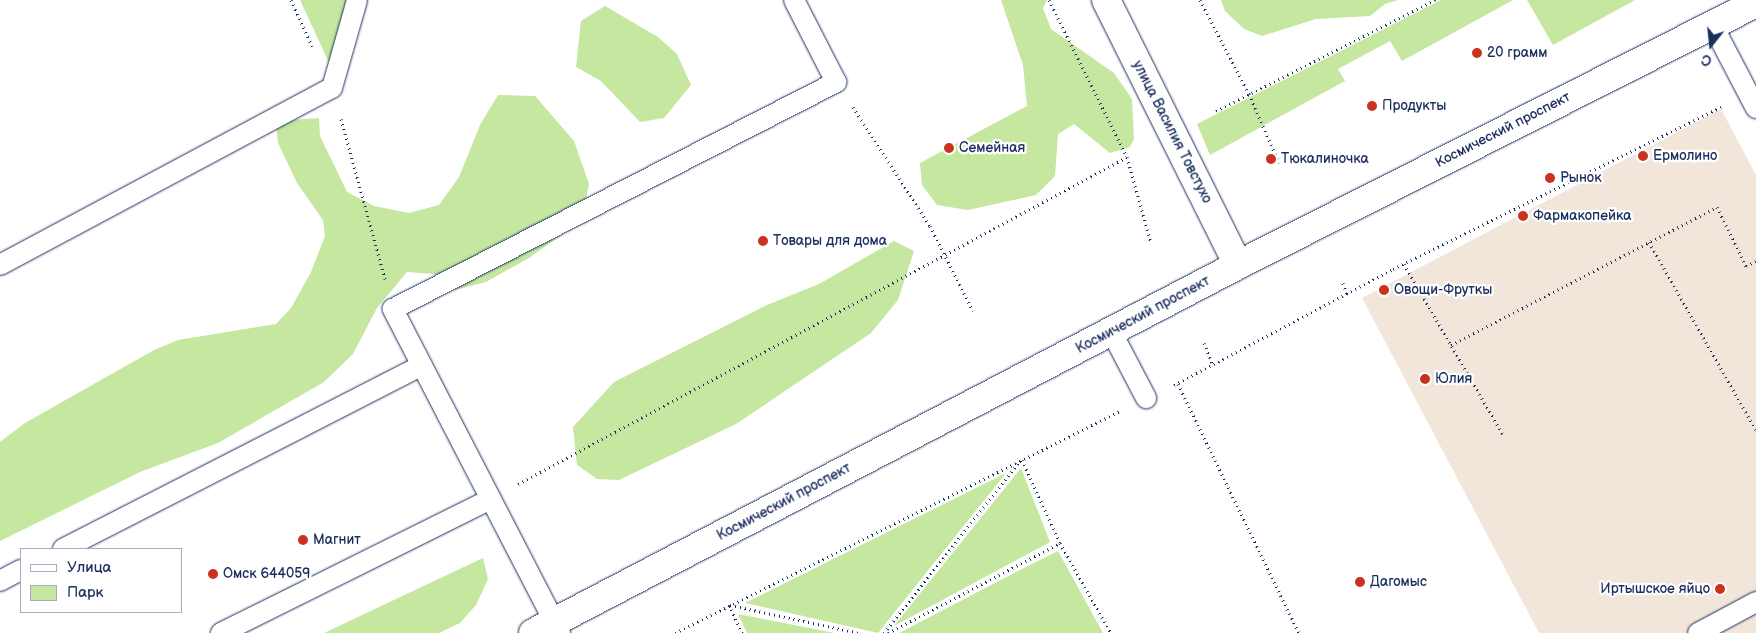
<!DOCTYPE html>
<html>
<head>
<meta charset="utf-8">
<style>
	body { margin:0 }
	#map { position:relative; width:1756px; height:633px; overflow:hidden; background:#fff; font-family:"Balsamiq Sans",sans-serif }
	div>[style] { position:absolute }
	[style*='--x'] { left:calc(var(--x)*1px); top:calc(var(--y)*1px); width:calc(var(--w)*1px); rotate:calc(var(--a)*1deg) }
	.built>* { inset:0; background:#f2e6da }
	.green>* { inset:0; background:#c5e7a0 }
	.path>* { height:3px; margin-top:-1.5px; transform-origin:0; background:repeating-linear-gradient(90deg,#1b2f5e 0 1px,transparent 0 5px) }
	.roads { filter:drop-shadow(0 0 1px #1b2f5e) drop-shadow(0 0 1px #1b2f5e) }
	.lane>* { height:20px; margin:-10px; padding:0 10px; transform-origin:10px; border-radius:10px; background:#fff }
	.street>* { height:28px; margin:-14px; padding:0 14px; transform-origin:14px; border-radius:14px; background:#fff }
	.primary>* { height:28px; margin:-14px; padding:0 14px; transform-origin:14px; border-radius:14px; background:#fff }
	.dots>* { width:14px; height:14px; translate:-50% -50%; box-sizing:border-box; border:2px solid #fff; border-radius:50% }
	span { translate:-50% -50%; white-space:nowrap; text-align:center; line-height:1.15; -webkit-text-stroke:4.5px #fff; paint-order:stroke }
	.poi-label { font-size:14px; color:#1b2f5e }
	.left { translate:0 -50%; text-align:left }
	.right { translate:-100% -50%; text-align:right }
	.street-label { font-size:14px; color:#1b2f5e }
	.legend { position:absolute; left:20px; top:548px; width:162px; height:65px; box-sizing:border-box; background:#fff; border:1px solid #a4acbf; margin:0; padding:6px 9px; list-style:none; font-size:15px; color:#1b2f5e }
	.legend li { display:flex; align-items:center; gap:10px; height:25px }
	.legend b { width:25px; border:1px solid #a4acbf }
	.north { position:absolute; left:1686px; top:20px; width:50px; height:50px; -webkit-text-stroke:4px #fff; paint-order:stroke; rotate:196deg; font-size:14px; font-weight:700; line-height:20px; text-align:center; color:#1b2f5e }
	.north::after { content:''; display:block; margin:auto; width:18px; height:22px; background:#1b2f5e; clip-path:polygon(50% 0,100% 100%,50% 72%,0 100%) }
</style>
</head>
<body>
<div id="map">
	<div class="built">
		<i style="clip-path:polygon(1721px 109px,1756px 175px,1756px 633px,1539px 633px,1362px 298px)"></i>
	</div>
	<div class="green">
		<i style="clip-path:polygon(300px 0,348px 0,330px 65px)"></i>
		<i style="clip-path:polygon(1001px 0,1047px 0,1043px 8px,1051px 29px,1114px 73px,1132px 99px,1134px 139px,1130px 147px,1110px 153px,1074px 124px,1058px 134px,1055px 176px,1036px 195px,968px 210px,937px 205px,922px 185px,920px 163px,1027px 106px,1023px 65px)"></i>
		<i style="clip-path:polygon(1221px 0,1398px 0,1385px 4px,1370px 16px,1316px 19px,1262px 36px,1244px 29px,1225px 11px)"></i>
		<i style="clip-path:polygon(1441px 0,1513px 0,1402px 61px,1390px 41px,1338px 69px,1345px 81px,1210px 155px,1197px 124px)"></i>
		<i style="clip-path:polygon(1527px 0,1635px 0,1553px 45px)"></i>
		<i style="clip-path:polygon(605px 6px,658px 37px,677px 54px,691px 85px,664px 118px,640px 122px,601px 81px,576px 67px,581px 21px)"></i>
		<i style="clip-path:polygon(498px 95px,535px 96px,574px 141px,589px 184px,582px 220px,529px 258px,486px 282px,455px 290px,434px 274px,407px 272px,377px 308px,353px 354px,324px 382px,218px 443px,140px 472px,0 541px,0 442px,25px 423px,154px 350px,178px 340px,276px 324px,291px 308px,311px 272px,325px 236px,323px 220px,297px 183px,278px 143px,276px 121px,319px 118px,320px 136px,347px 192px,374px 206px,409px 213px,439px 205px,459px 177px,480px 125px)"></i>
		<i style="clip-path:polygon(894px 241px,914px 251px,898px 300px,871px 333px,736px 424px,619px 480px,597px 479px,577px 465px,573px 427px,614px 382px,767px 305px,819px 284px)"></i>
		<i style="clip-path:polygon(1021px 468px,1050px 542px,894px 626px)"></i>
		<i style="clip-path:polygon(1006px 473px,878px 633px,745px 603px)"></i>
		<i style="clip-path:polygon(1058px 551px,1103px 633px,899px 633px,1020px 570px)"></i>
		<i style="clip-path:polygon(483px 558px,488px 579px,476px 605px,460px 623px,439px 633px,324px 633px)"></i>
		<i style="clip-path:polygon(738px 614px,835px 633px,747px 633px)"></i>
	</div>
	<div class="path">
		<i style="--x:291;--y:0;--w:51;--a:65.5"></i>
		<i style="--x:1049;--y:0;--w:175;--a:63.6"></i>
		<i style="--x:1127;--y:157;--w:89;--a:74.4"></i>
		<i style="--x:1200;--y:0;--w:106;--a:62.5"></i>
		<i style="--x:1249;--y:94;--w:75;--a:66.5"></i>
		<i style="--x:853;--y:107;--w:142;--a:57.1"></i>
		<i style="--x:930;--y:226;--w:95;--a:63.2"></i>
		<i style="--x:1216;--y:111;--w:246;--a:-26.9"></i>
		<i style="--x:341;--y:119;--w:166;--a:74.6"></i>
		<i style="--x:1649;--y:242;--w:216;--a:60.4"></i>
		<i style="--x:1404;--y:264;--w:198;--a:59.9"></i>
		<i style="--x:1343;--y:283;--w:12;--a:70"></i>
		<i style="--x:1204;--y:343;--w:24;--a:68"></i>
		<i style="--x:1451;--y:345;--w:300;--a:-27.4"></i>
		<i style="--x:1717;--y:207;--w:66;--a:63.8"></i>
		<i style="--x:1746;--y:266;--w:11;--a:-27"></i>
		<i style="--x:1178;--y:384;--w:277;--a:64.1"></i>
		<i style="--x:1174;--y:385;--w:248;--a:-27.9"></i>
		<i style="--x:1393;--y:269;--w:366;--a:-26.3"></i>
		<i style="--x:1022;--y:460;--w:91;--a:65.4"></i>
		<i style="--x:1060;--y:543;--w:103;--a:60.5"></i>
		<i style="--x:518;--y:484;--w:691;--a:-28.23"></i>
		<i style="--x:729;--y:605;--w:31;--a:65"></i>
		<i style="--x:730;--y:605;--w:133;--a:12.2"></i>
		<i style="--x:675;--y:633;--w:496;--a:-26.5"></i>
		<i style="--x:884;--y:633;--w:219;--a:-51.7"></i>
		<i style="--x:888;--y:633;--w:194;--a:-27.6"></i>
	</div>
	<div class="roads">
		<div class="lane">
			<i style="--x:1712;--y:24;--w:95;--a:62.4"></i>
			<i style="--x:0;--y:265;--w:376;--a:-28.1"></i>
			<i style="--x:332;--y:88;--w:91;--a:-74.1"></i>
			<i style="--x:1111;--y:331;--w:76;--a:62.4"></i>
			<i style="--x:63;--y:549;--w:403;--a:-27.1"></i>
			<i style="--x:0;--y:581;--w:24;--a:-28"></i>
			<i style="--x:221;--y:633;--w:301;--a:-26.4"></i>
			<i style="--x:560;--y:633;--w:365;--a:-117.3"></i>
			<i style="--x:393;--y:309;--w:498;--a:-27.1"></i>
			<i style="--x:836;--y:82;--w:92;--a:-117.1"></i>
			<i style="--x:1698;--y:633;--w:66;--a:-28.1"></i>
		</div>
		<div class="street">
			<i style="--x:1106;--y:0;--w:296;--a:63.5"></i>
		</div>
		<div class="primary">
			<i style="--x:533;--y:633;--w:795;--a:-27.56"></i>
			<i style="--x:1238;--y:265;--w:580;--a:-26.83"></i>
		</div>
	</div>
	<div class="dots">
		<i style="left:1477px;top:53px;background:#c8321e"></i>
		<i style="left:1372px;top:106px;background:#c8321e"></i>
		<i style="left:949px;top:148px;background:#c8321e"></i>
		<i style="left:1643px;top:156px;background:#c8321e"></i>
		<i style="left:1271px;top:159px;background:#c8321e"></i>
		<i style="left:1550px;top:178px;background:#c8321e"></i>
		<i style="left:1523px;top:216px;background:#c8321e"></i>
		<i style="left:763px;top:241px;background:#c8321e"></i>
		<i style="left:1384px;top:290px;background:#c8321e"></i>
		<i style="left:1425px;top:379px;background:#c8321e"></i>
		<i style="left:303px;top:540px;background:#c8321e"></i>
		<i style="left:213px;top:574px;background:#c8321e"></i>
		<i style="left:1360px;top:582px;background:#c8321e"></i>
		<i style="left:1720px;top:589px;background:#c8321e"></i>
	</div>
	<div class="poi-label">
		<span class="left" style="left:1487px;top:53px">20 грамм</span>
		<span class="left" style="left:1382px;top:106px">Продукты</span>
		<span class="left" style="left:959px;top:148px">Семейная</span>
		<span class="left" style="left:1653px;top:156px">Ермолино</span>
		<span class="left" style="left:1281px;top:159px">Тюкалиночка</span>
		<span class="left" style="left:1560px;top:178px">Рынок</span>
		<span class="left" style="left:1533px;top:216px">Фармакопейка</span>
		<span class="left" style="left:773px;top:241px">Товары для дома</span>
		<span class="left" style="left:1394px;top:290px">Овощи-Фруткы</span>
		<span class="left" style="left:1435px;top:379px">Юлия</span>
		<span class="left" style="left:313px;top:540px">Магнит</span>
		<span class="left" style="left:223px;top:574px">Омск 644059</span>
		<span class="left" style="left:1370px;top:582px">Дагомыс</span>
		<span class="right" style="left:1710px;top:589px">Иртышское яйцо</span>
	</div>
	<div class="street-label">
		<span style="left:1503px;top:130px;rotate:-27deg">Космический проспект</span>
		<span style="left:1172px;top:132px;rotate:63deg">улица Василия Товстухо</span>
		<span style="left:1143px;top:315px;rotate:-28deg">Космический проспект</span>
		<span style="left:784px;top:502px;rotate:-28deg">Космический проспект</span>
	</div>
	<ul class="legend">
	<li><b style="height:6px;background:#fff"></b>Улица</li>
	<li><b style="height:14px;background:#c5e7a0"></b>Парк</li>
	</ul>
	<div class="north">С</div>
</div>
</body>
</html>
